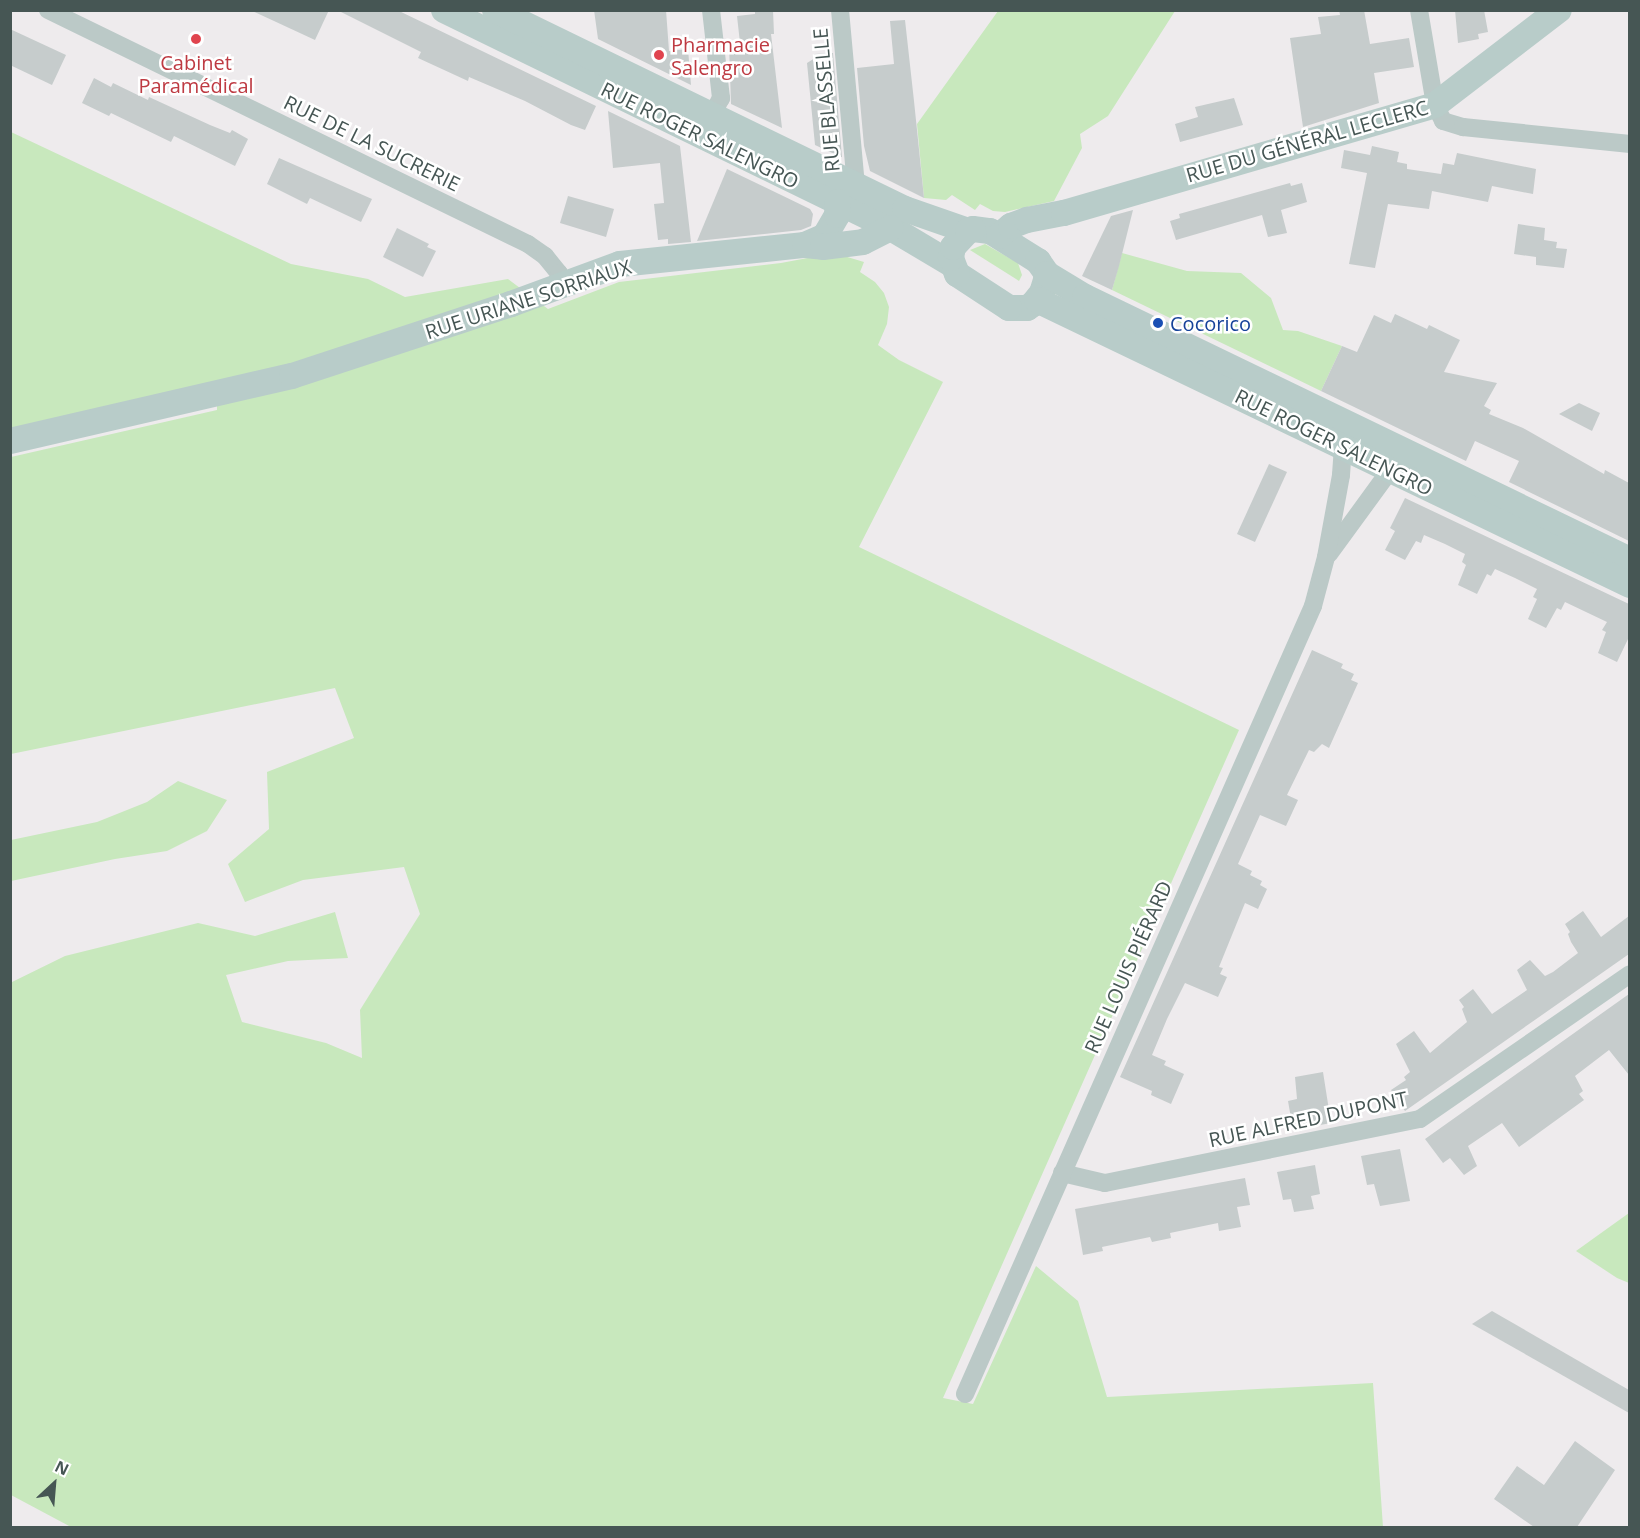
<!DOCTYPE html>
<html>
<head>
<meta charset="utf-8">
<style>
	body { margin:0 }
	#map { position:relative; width:1640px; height:1538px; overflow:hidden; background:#eeebed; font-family:"Open Sans",sans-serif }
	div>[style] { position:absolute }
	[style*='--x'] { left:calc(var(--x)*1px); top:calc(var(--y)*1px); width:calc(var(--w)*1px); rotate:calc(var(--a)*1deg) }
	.green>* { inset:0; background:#c8e8bd }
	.building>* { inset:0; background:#c6cccc }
	.street>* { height:18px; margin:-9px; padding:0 9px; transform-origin:9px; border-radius:9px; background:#bbc9c7 }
	.secondary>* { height:26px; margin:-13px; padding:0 13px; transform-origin:13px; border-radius:13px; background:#b8ccc9 }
	.dots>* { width:16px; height:16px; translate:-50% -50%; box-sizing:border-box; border:3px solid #fff; border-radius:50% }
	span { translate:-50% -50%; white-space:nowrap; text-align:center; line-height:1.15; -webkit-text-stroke:5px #fff; paint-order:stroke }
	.health-label { font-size:20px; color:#be3a42 }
	.left { translate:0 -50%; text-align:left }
	.street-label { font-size:20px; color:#465654 }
	.transit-label { font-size:20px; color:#164399 }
	.frame { position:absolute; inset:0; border:12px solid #465654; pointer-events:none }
	.north { position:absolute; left:24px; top:1454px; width:60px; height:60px; -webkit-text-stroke:4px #fff; paint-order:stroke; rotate:26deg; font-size:16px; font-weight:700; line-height:24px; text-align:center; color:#465654 }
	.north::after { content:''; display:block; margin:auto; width:21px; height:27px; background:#465654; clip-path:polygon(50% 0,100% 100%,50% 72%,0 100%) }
</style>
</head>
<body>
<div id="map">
	<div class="green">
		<i style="clip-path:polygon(998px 11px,1175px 11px,1108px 116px,1080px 134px,1082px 148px,1054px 201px,1005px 212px,993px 211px,980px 204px,975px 210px,952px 195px,946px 200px,924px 198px,917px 124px)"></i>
		<i style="clip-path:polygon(11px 132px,291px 264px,368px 279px,405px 297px,508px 279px,548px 309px,619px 282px,781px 263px,834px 253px,864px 262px,860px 272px,875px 282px,884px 293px,889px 307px,887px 324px,878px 345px,899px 360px,943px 382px,859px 547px,1239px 730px,943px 1398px,973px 1404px,1036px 1266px,1078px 1301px,1107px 1397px,1373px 1383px,1383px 1527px,71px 1527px,11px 1495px,10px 983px,65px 956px,198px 923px,255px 936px,335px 912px,348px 958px,288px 961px,226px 975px,242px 1022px,326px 1043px,362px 1058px,360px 1010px,420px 914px,404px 867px,303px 880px,245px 902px,228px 864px,269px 829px,267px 772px,354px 738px,335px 688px,11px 754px,11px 457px,217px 410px,217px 384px,11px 429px)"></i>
		<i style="clip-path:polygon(985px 244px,1018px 263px,1022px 275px,1019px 281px,970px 250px)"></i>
		<i style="clip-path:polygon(1122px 253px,1187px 271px,1241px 273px,1271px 298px,1283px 330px,1298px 331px,1342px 346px,1321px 391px,1112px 290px)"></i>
		<i style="clip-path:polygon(178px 781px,227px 800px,207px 831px,167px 851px,115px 859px,11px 881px,11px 840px,97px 822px,147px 802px)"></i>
		<i style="clip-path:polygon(1629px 1213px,1629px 1283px,1617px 1278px,1576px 1251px)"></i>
	</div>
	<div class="building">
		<i style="clip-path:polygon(250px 10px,329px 10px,315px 40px)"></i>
		<i style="clip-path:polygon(337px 10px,397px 10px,596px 106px,585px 130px,571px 125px,525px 101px,469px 77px,468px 81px,418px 58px,421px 52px)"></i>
		<i style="clip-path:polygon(594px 10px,666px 10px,669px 51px,688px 49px,691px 85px,598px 39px)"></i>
		<i style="clip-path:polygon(755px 10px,773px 10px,774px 34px,771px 34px,782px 128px,731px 104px,729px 44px,740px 43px,737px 16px,755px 14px)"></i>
		<i style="clip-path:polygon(1339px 10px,1364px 10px,1370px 44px,1409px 38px,1414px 67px,1374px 73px,1379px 103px,1303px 127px,1290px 38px,1321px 34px,1318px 17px,1340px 15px)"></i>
		<i style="clip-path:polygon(1455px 10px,1484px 10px,1488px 32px,1478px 34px,1479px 39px,1458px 43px)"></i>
		<i style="clip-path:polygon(905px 20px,914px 101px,924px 198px,870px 171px,864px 146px,857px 68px,894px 64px,890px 21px)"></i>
		<i style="clip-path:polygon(10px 29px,66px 55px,52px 85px,10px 65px)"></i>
		<i style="clip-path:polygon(833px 53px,842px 157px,841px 157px,815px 145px,807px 63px,815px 58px,814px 54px)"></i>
		<i style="clip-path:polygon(94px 78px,111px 87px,113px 83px,148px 100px,149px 97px,210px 125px,230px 133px,232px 130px,248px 139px,235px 166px,174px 136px,171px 142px,111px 113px,109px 116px,82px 103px)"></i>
		<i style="clip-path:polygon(1234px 98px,1243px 125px,1180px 142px,1175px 124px,1198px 117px,1195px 107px)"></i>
		<i style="clip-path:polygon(608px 111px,680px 146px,691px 242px,668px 244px,668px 239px,658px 240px,654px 204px,664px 203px,660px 163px,613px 168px)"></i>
		<i style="clip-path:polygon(1372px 146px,1399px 152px,1397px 162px,1407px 164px,1407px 169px,1441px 174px,1443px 163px,1454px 165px,1457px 153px,1536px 169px,1533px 194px,1492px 186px,1488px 202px,1432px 191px,1429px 209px,1388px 204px,1375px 268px,1349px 264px,1367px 173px,1341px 168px,1344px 150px,1370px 155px)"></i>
		<i style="clip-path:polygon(279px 158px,372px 199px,361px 222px,310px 198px,307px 204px,267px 184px)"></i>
		<i style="clip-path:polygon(727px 169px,810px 209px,813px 214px,811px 226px,801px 230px,697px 241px)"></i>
		<i style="clip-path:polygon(1290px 183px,1291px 186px,1302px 183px,1307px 202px,1281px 210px,1287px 233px,1268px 237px,1262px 215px,1176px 240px,1170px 221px,1180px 218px,1179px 214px)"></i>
		<i style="clip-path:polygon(568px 196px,614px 209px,606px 237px,560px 223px)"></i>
		<i style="clip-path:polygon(1133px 210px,1119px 266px,1112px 290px,1082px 276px,1111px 216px)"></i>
		<i style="clip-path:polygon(1518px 224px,1545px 228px,1544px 240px,1557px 242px,1556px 248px,1567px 249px,1564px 268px,1536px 265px,1536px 257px,1514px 254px)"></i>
		<i style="clip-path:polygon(397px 228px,429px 244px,427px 247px,436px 251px,423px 277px,383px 257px)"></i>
		<i style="clip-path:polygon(1395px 314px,1427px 329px,1429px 325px,1460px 340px,1444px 372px,1497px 383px,1484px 406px,1491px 410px,1489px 414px,1523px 428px,1604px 474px,1605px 470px,1629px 483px,1629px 541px,1509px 482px,1519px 461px,1475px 441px,1466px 461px,1321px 391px,1342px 346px,1357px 352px,1374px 315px,1391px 323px)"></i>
		<i style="clip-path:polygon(1579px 403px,1600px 413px,1592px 431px,1559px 414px)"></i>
		<i style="clip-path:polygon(1269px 464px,1287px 472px,1255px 542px,1237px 534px)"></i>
		<i style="clip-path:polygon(1405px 498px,1629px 604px,1629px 637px,1617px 662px,1598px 653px,1606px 632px,1602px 630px,1607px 622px,1565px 602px,1561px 610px,1557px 608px,1546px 628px,1528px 619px,1537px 599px,1533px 597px,1537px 589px,1515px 578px,1495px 569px,1491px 576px,1487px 574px,1477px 594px,1458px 585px,1466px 565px,1462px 562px,1465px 554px,1445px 544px,1424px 535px,1421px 543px,1416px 541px,1405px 560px,1385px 550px,1395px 531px,1390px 528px)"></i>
		<i style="clip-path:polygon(1312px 650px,1343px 664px,1341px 668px,1354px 674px,1351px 680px,1358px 683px,1329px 748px,1322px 744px,1314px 752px,1309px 750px,1287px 795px,1298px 800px,1286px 826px,1260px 815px,1238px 864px,1252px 871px,1250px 875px,1262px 881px,1260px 885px,1267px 889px,1258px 909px,1245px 903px,1219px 967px,1223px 968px,1220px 974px,1227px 977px,1218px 997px,1185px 983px,1167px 1019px,1152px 1055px,1166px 1061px,1164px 1065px,1184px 1074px,1171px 1104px,1151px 1095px,1152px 1091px,1120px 1077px)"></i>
		<i style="clip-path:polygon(1583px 911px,1601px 937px,1629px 916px,1629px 954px,1405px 1111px,1391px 1090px,1406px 1080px,1404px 1077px,1410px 1072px,1396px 1044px,1414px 1031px,1430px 1053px,1467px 1022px,1462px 1009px,1464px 1007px,1459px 1000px,1473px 989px,1492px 1014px,1527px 990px,1517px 970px,1530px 960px,1545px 976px,1553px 972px,1578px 953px,1571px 942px,1568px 934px,1570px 932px,1565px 924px)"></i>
		<i style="clip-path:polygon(1629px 994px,1629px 1075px,1609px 1050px,1575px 1076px,1583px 1091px,1579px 1094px,1584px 1100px,1519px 1147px,1502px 1123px,1468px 1146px,1477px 1166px,1464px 1175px,1450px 1158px,1443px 1163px,1425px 1139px)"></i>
		<i style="clip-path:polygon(1323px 1072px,1331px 1123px,1293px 1130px,1288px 1101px,1297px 1099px,1295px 1077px)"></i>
		<i style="clip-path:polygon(1400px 1149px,1410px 1201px,1380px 1206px,1374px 1184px,1367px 1185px,1361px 1156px)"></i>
		<i style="clip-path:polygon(1315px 1165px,1320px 1194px,1311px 1196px,1314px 1209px,1294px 1212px,1291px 1199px,1283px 1200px,1277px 1172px)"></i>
		<i style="clip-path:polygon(1245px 1178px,1250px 1205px,1237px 1207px,1241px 1227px,1219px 1231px,1218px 1223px,1170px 1233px,1171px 1238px,1152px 1242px,1150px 1237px,1102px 1247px,1103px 1251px,1083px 1255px,1075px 1209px)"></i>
		<i style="clip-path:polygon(1492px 1311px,1629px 1390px,1629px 1413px,1472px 1324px)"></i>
		<i style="clip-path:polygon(1575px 1441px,1615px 1470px,1577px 1527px,1534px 1527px,1494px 1499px,1517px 1466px,1544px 1485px)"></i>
	</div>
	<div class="street">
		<i style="--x:48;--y:10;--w:534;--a:25.99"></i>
		<i style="--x:528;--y:244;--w:21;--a:35"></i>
		<i style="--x:545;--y:256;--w:22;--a:51"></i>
		<i style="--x:559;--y:273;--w:13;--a:63"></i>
		<i style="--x:711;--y:10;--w:89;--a:83.5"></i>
		<i style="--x:721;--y:98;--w:19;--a:118"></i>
		<i style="--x:840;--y:10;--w:177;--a:84.8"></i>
		<i style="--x:1419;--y:10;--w:96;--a:80.4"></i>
		<i style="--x:1435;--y:105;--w:18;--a:63"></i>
		<i style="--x:1443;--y:121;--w:21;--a:17"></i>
		<i style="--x:1463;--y:127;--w:168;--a:5.8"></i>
		<i style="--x:1329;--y:554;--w:105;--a:-53.9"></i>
		<i style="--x:1062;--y:1173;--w:44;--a:13.1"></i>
		<i style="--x:1105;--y:1183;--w:321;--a:-11.5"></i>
		<i style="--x:1420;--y:1119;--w:255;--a:-34.6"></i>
		<i style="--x:965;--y:1394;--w:861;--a:-66.17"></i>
		<i style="--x:1313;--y:606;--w:51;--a:-75.1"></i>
		<i style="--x:1326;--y:557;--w:83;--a:-79.6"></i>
		<i style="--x:1341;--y:475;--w:29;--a:-86"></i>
	</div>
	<div class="secondary">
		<i style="--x:444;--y:10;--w:497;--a:26"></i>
		<i style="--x:891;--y:228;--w:72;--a:30.8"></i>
		<i style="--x:495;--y:10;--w:456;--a:25.9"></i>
		<i style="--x:905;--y:209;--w:67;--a:19.2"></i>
		<i style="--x:973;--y:229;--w:17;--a:7"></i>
		<i style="--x:990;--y:231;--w:57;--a:32"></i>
		<i style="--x:1038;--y:261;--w:16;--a:55"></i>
		<i style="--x:1047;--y:274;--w:6;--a:99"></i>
		<i style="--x:1046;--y:280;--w:14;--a:107"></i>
		<i style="--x:1042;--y:293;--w:14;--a:129"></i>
		<i style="--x:1033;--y:304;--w:7;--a:146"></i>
		<i style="--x:1027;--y:308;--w:18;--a:180"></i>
		<i style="--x:1009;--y:308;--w:62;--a:-146.8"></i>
		<i style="--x:957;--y:274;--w:17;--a:-111"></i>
		<i style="--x:951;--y:258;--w:11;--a:-80"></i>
		<i style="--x:953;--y:247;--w:22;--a:-47"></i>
		<i style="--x:968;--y:231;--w:5;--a:-22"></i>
		<i style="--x:999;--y:236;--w:16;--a:-40"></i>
		<i style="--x:1011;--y:226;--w:17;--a:-21"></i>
		<i style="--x:1027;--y:220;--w:38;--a:-11"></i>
		<i style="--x:1064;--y:213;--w:386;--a:-16.2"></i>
		<i style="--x:1435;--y:105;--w:156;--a:-37.5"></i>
		<i style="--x:805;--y:245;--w:22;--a:-24"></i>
		<i style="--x:825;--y:236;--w:24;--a:-60"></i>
		<i style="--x:837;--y:215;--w:13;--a:-86"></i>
		<i style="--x:1047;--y:274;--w:44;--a:31.2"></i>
		<i style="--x:1085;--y:297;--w:605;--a:25.76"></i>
		<i style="--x:1037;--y:300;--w:658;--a:25.67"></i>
		<i style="--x:10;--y:441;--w:289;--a:-13"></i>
		<i style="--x:292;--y:376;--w:231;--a:-18.2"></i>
		<i style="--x:511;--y:304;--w:116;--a:-20.2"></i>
		<i style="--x:620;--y:264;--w:186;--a:-5.9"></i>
		<i style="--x:805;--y:245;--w:18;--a:6"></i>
		<i style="--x:823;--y:247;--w:40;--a:-7.1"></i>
		<i style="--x:863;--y:242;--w:31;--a:-27"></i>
	</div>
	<div class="dots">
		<i style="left:196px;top:39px;background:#e0444e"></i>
		<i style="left:659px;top:55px;background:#e0444e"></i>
		<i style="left:1158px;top:323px;background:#1a4fb4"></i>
	</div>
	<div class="health-label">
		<span class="left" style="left:671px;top:56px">Pharmacie<br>Salengro</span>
		<span style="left:196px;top:74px">Cabinet<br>Paramédical</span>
	</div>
	<div class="street-label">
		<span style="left:826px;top:100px;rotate:-95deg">RUE BLASSELLE</span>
		<span style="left:700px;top:135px;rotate:26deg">RUE ROGER SALENGRO</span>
		<span style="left:1307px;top:141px;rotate:-16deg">RUE DU GÉNÉRAL LECLERC</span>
		<span style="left:372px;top:143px;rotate:26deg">RUE DE LA SUCRERIE</span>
		<span style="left:528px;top:299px;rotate:-18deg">RUE URIANE SORRIAUX</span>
		<span style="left:1334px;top:442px;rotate:26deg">RUE ROGER SALENGRO</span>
		<span style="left:1128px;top:967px;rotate:-66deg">RUE LOUIS PIÉRARD</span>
		<span style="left:1308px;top:1119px;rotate:-12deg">RUE ALFRED DUPONT</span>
	</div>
	<div class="transit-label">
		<span class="left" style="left:1170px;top:323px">Cocorico</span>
	</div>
	<div class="frame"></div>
	<div class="north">N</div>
</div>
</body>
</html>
